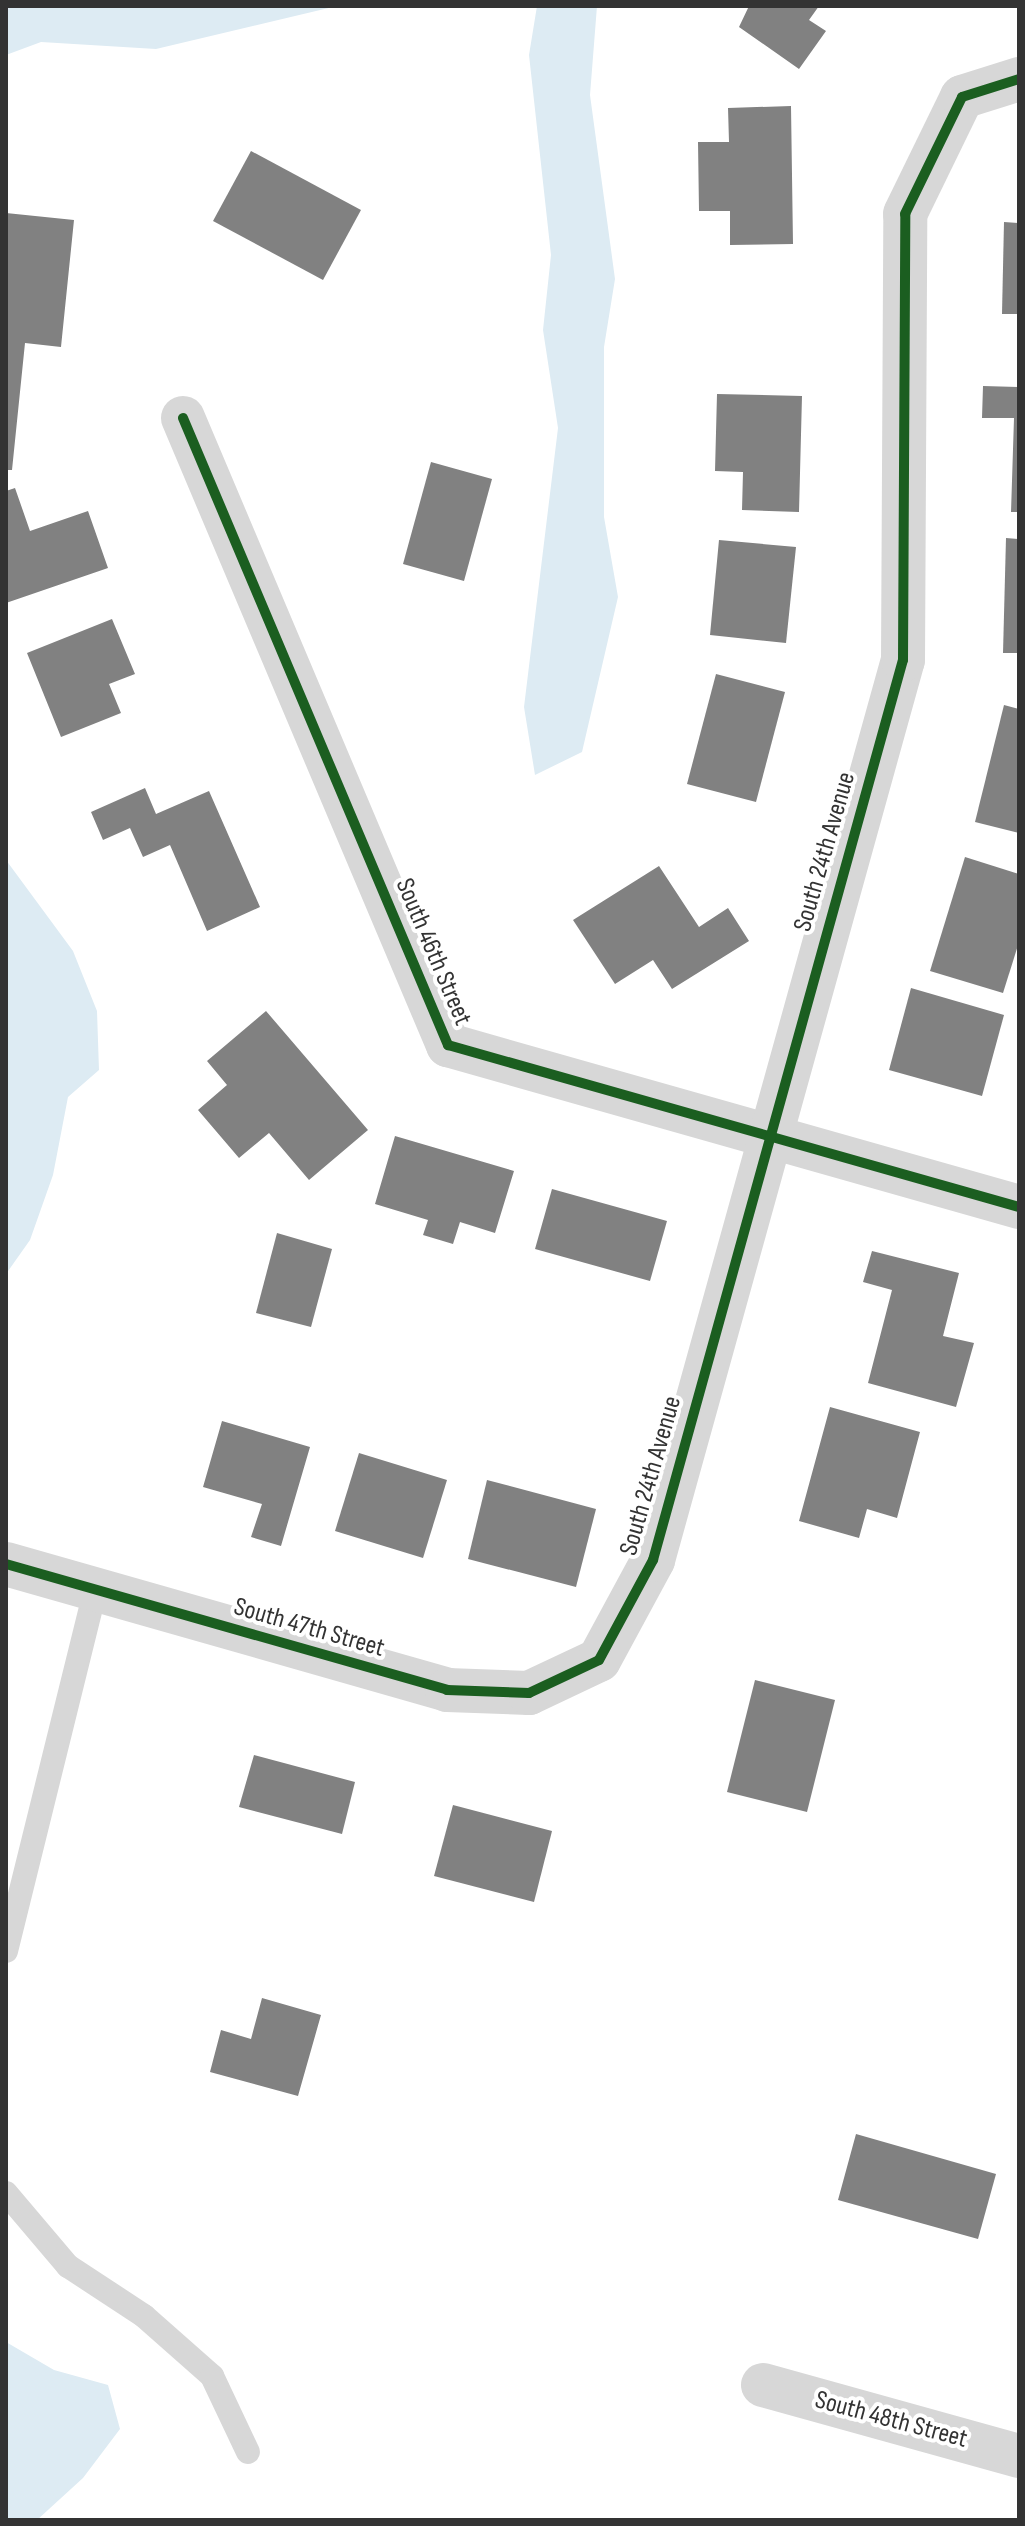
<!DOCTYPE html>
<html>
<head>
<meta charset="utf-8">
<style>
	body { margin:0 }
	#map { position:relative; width:1025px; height:2526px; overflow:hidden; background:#fff; font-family:"Sofia Sans Condensed",sans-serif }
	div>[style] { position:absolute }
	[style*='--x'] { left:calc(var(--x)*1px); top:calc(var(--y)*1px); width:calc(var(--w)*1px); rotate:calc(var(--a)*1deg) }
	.water>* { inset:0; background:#ddebf3 }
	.building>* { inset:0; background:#818181 }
	.service>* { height:24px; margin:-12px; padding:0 12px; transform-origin:12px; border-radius:12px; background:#d7d7d7 }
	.minor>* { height:44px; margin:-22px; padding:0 22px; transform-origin:22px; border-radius:22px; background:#d7d7d7 }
	.cycleway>* { height:10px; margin:-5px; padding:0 5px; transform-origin:5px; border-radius:5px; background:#1b5e20 }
	span { translate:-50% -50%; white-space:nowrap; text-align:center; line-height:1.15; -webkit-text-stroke:8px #fff; paint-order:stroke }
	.street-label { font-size:26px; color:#333 }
	.frame { position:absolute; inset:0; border:8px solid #333; pointer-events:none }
</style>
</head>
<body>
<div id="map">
	<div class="water">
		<i style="clip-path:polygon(6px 6px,337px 6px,156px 49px,41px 42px,6px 55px)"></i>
		<i style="clip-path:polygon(537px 6px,597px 6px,590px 95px,615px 279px,604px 347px,604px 517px,618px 597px,582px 752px,535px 775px,524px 707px,558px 428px,543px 330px,551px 255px,529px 55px)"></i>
		<i style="clip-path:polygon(6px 860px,73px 951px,97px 1011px,99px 1070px,68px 1097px,53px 1175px,30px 1240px,6px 1274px)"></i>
		<i style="clip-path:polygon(6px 2342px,54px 2370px,108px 2385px,120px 2429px,83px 2478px,37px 2520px,6px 2520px)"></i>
	</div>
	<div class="building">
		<i style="clip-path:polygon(749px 6px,819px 6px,809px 20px,826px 31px,799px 69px,739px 27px)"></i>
		<i style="clip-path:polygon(791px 106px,793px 244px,730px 245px,730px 211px,699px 211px,698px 142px,729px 142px,728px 108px)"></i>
		<i style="clip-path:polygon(251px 151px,361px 210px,323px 280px,213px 221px)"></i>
		<i style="clip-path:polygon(6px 213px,74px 220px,61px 347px,25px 343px,12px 470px,6px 470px)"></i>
		<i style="clip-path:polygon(1004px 222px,1019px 223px,1019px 314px,1002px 314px)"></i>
		<i style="clip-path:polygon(983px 386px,1019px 387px,1019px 512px,1011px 512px,1014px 418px,982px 418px)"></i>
		<i style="clip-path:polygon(717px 394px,802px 396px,799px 512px,742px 510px,743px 472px,715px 471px)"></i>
		<i style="clip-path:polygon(431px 462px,492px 479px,464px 581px,403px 564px)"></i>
		<i style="clip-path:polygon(15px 488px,30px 531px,88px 511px,108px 568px,6px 603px,6px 491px)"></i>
		<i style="clip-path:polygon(1006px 538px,1019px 539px,1019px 653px,1003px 653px)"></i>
		<i style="clip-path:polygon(719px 540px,796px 547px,786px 643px,710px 635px)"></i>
		<i style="clip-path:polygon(112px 619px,135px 674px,109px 684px,121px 713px,61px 737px,27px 653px)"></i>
		<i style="clip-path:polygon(716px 674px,785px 692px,756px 802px,687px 784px)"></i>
		<i style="clip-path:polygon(1004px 705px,1019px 709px,1019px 833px,975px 822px)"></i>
		<i style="clip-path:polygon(145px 788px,156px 814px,209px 791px,260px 907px,207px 931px,170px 845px,143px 857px,130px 828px,103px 840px,91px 812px)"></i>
		<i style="clip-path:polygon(965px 857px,1019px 874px,1019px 942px,1003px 993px,930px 971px)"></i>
		<i style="clip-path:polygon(659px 866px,699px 927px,728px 908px,749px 941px,672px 989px,653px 960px,615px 984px,573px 920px)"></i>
		<i style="clip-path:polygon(911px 988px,1004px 1015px,982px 1096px,889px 1070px)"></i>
		<i style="clip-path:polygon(266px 1011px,368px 1130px,309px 1180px,269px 1133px,239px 1158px,198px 1110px,227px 1085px,207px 1061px)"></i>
		<i style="clip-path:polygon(395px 1136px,514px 1171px,495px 1233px,460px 1222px,453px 1244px,423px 1235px,428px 1220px,375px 1204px)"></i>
		<i style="clip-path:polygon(552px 1189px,667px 1221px,650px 1281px,535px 1249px)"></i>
		<i style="clip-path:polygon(277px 1233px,332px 1249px,311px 1327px,256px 1313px)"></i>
		<i style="clip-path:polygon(872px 1251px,959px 1273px,943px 1336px,974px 1343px,956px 1407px,868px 1383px,892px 1290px,863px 1282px)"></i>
		<i style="clip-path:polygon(830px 1407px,920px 1432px,897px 1518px,867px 1509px,859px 1538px,799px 1521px)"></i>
		<i style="clip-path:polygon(222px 1421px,310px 1447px,281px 1546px,251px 1537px,262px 1504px,203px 1487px)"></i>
		<i style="clip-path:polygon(359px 1453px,447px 1480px,423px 1558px,335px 1531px)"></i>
		<i style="clip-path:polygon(487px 1480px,596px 1509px,576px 1587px,468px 1559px)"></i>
		<i style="clip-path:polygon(755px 1680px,835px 1700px,807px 1812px,727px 1792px)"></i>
		<i style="clip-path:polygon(254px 1755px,355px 1782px,342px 1834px,239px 1807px)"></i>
		<i style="clip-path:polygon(453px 1805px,552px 1831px,534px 1902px,434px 1876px)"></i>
		<i style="clip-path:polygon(262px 1998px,321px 2015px,298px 2096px,210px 2072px,221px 2030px,251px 2039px)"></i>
		<i style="clip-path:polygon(856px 2134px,996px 2174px,978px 2239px,838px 2200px)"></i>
	</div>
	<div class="service">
		<i style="--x:6;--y:1951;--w:371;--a:-76.1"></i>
		<i style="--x:6;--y:2193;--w:96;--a:49.7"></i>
		<i style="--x:68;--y:2266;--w:91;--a:33.3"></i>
		<i style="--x:144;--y:2316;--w:91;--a:41.4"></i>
		<i style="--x:212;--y:2376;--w:84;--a:64.7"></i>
	</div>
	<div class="minor">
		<i style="--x:183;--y:418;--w:681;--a:67.09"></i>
		<i style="--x:448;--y:1045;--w:594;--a:15.84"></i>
		<i style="--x:6;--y:1564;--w:459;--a:15.9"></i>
		<i style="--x:447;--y:1690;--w:82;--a:2.1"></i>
		<i style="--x:529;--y:1693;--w:77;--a:-25.2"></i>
		<i style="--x:599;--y:1660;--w:114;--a:-61.6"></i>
		<i style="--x:653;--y:1560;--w:934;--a:-74.48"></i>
		<i style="--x:903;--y:660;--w:446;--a:-89.7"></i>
		<i style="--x:905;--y:214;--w:130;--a:-64"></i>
		<i style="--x:962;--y:97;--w:60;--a:-17.5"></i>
		<i style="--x:763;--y:2385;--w:266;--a:15.5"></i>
	</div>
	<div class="cycleway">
		<i style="--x:183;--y:418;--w:681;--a:67.09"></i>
		<i style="--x:448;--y:1045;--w:594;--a:15.84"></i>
		<i style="--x:6;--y:1564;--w:459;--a:15.9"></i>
		<i style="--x:447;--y:1690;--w:82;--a:2.1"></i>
		<i style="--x:529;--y:1693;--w:77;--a:-25.2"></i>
		<i style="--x:599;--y:1660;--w:114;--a:-61.6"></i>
		<i style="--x:653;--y:1560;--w:934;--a:-74.48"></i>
		<i style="--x:903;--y:660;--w:446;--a:-89.7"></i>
		<i style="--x:905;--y:214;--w:130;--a:-64"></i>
		<i style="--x:962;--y:97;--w:60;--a:-17.5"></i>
	</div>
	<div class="street-label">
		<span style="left:825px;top:852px;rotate:-74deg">South 24th Avenue</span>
		<span style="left:433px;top:952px;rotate:67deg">South 46th Street</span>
		<span style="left:651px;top:1476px;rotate:-74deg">South 24th Avenue</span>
		<span style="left:309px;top:1628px;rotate:16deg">South 47th Street</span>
		<span style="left:891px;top:2420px;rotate:15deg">South 48th Street</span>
	</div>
	<div class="frame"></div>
</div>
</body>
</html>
